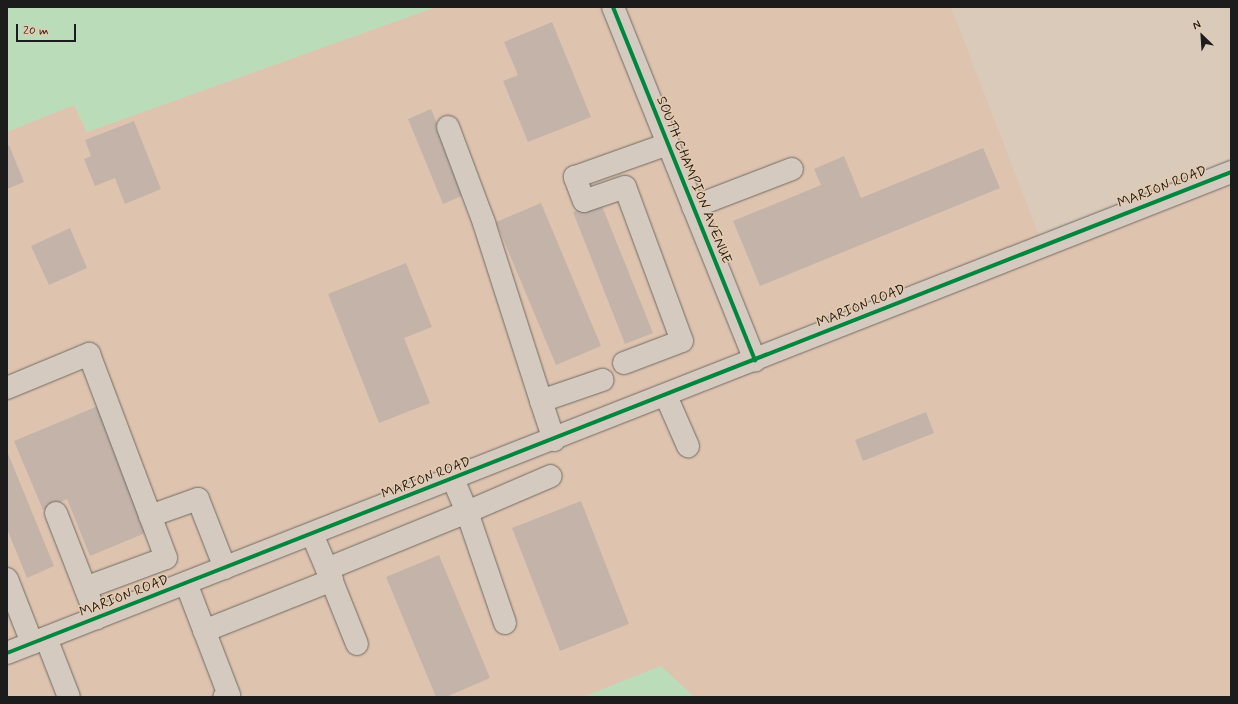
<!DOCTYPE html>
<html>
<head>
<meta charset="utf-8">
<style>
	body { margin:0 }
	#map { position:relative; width:1238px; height:704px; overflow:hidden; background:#d9caba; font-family:Mynerve,sans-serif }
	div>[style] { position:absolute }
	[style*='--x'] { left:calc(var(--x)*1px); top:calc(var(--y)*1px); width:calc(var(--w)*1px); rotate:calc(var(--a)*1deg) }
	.built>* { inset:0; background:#dec4af }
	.green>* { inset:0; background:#bbdcb9 }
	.building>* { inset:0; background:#c4b3a9 }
	.roads { filter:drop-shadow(0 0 1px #716a63) drop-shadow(0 0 1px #716a63) }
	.minor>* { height:22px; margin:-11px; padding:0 11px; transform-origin:11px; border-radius:11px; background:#d4cabf }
	.cycleway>* { height:4px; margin:-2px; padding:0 2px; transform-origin:2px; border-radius:2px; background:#00873e }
	span { translate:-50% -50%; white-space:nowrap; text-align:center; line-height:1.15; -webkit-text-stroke:3px #e6caad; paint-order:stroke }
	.street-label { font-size:14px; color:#1c1c1c }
	.frame { position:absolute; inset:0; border:8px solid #1c1c1c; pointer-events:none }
	.north { position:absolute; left:1182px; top:16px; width:40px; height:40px; -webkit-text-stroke:3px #e6caad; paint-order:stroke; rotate:335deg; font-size:11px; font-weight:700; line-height:16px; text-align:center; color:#1c1c1c }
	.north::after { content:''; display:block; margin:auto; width:14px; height:18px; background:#1c1c1c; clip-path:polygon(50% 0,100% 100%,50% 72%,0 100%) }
	.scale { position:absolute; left:16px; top:24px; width:60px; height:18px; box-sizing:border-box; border:2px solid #1c1c1c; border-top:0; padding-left:5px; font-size:12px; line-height:14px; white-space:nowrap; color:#1c1c1c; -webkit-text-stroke:3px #e6caad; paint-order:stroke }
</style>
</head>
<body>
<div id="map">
	<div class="built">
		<i style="clip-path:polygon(436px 7px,951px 7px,1042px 243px,1231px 171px,1231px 697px,694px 697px,661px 666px,583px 697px,7px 697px,7px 132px,74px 105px,87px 132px)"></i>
	</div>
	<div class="green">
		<i style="clip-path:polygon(7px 7px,436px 7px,87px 132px,74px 105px,7px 132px)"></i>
		<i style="clip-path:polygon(661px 666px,694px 697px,583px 697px)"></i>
	</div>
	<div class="building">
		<i style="clip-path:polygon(552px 22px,591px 117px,528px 142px,503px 81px,518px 75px,504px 42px)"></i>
		<i style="clip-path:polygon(431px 109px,466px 194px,443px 204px,408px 119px)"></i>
		<i style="clip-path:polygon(134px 121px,161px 189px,125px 204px,115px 178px,95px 186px,84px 159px,91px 156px,85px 140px)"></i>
		<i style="clip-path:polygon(9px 145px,24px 182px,7px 189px,7px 146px)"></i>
		<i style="clip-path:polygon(983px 148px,1000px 188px,760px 286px,733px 221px,821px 185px,814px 169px,844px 156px,861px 198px)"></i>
		<i style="clip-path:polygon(600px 201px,653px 333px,625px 344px,573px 212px)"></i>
		<i style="clip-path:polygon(541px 203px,601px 346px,556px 365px,496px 222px)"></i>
		<i style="clip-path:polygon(70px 228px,87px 268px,49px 285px,31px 246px)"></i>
		<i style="clip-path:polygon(406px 263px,432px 327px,404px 338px,430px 403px,379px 423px,328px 294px)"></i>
		<i style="clip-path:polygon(98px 406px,150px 531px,90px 556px,67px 499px,43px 510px,14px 441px)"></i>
		<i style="clip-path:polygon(926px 412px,934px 433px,863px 461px,855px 440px)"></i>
		<i style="clip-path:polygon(7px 451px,54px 566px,27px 578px,7px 529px)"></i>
		<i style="clip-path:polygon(581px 501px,629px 624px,560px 651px,512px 528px)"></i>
		<i style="clip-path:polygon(439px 555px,490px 678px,446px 697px,436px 697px,386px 577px)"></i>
	</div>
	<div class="roads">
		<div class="minor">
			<i style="--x:613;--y:7;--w:381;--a:68.1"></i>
			<i style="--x:448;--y:127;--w:103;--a:69.4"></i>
			<i style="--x:484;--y:223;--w:187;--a:72.2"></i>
			<i style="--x:693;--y:207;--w:106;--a:-21"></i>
			<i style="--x:624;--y:363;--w:62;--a:-20.8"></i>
			<i style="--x:682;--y:341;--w:164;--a:-110.3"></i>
			<i style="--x:625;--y:187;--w:43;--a:161.1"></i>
			<i style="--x:584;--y:201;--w:26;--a:-111"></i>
			<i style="--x:575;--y:177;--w:99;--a:-19.5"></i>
			<i style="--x:7;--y:388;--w:89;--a:-22.5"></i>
			<i style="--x:89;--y:354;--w:218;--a:69.3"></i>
			<i style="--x:166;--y:558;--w:86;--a:159.7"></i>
			<i style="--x:666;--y:396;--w:55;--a:66.3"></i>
			<i style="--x:554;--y:440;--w:41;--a:-108.4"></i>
			<i style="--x:541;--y:401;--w:65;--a:-19"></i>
			<i style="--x:56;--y:513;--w:113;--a:68.7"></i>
			<i style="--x:150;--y:516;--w:51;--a:-19.5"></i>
			<i style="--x:198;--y:499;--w:74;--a:68.6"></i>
			<i style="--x:312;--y:534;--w:38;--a:67"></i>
			<i style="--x:7;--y:579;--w:69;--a:68.7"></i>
			<i style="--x:186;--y:583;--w:120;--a:69"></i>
			<i style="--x:229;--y:695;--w:5;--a:158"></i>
			<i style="--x:505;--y:623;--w:117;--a:-108.9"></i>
			<i style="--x:467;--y:512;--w:91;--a:-23.2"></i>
			<i style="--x:204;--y:631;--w:138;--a:-21.7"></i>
			<i style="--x:46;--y:638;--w:63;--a:68.7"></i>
			<i style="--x:357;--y:644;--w:81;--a:-111.8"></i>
			<i style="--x:327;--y:569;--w:151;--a:-22.2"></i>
			<i style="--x:467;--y:512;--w:36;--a:-113"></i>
			<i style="--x:7;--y:653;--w:1315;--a:-21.45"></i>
		</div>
	</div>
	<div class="cycleway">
		<i style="--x:613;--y:7;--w:381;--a:68.1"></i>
		<i style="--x:7;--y:653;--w:1315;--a:-21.45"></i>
	</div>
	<div class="street-label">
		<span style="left:694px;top:180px;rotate:68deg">SOUTH CHAMPION AVENUE</span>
		<span style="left:1162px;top:187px;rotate:-21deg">MARION ROAD</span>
		<span style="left:861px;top:306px;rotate:-22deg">MARION ROAD</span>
		<span style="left:426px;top:478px;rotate:-21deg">MARION ROAD</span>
		<span style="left:124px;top:596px;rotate:-21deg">MARION ROAD</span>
	</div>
	<div class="frame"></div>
	<div class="north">N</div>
	<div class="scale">20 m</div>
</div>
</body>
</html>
